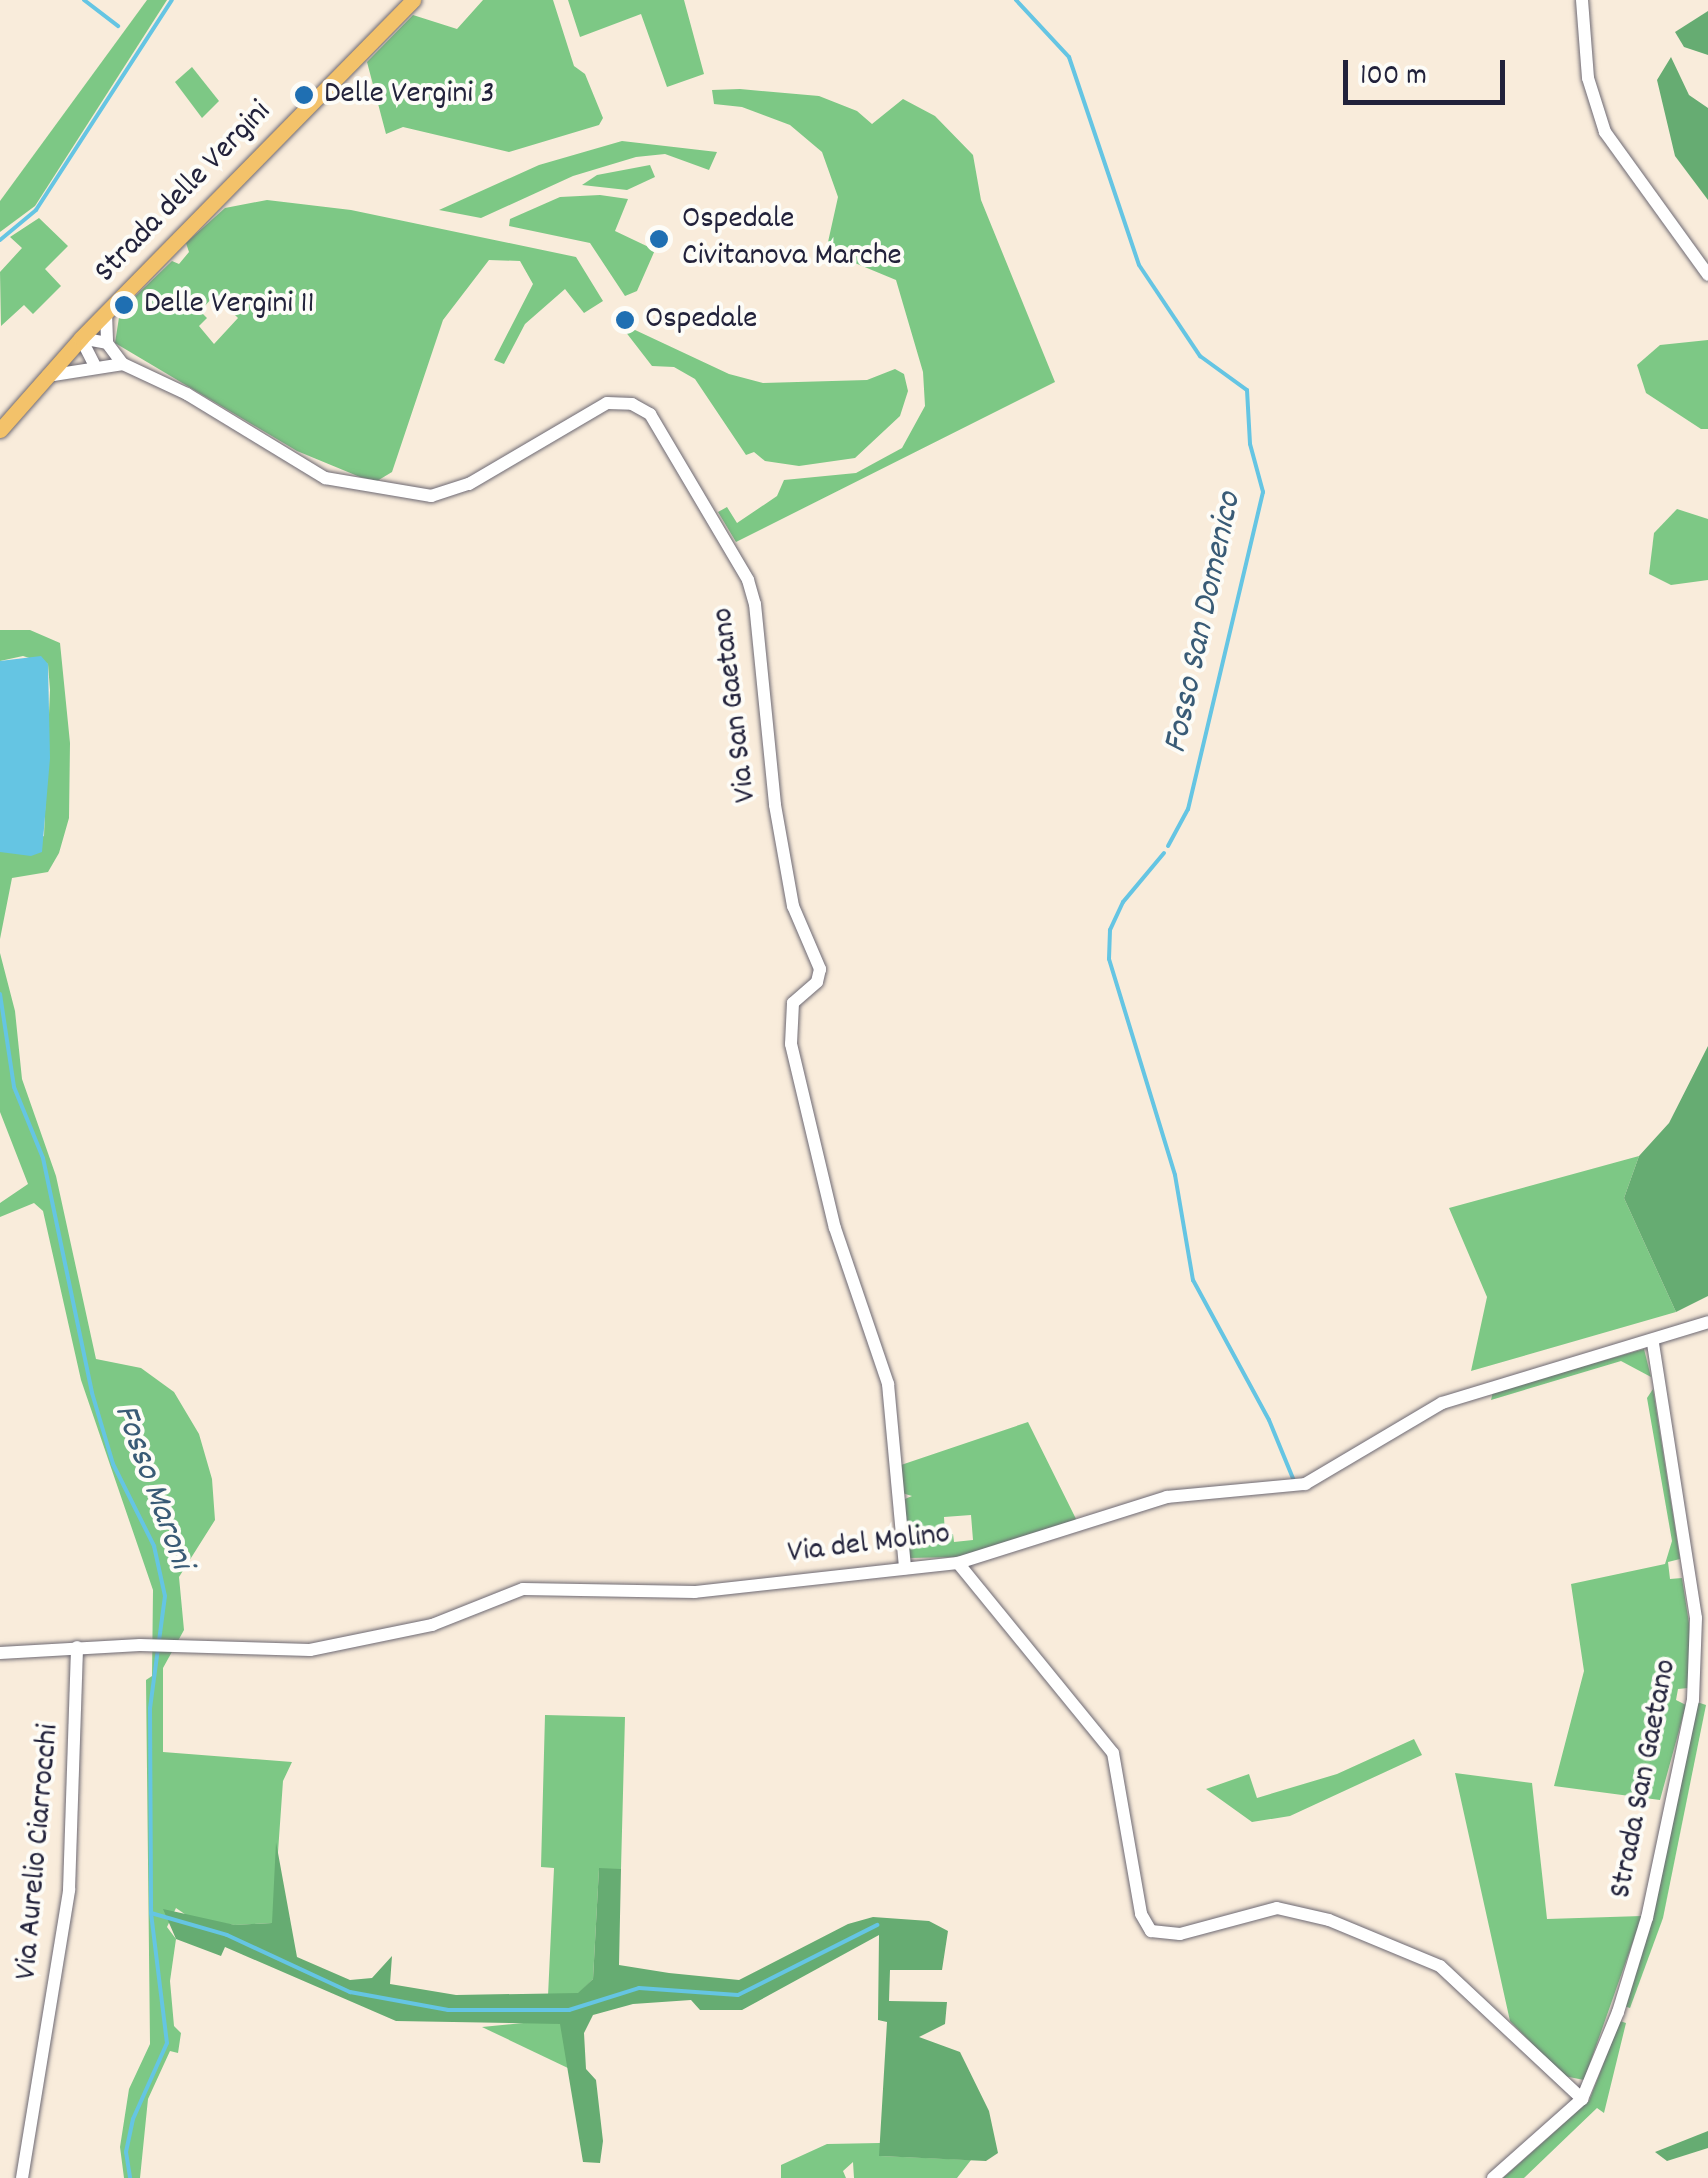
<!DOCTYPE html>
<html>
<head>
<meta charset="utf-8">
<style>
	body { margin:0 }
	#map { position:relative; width:1708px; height:2178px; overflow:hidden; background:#f9ecdb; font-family:Dekko,sans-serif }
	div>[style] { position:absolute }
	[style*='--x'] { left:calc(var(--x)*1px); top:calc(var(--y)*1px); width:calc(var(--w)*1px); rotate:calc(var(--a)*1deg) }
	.green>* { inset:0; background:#7dc885 }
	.forest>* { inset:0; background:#66ac72 }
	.water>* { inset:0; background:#65c5e3 }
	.stream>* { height:4px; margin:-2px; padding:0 2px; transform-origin:2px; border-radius:2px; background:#65c5e3 }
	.roads { filter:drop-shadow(0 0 2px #6d6973) drop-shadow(0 0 2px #6d6973) }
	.minor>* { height:12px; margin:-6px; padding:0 6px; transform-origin:6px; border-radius:6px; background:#fff }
	.major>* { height:15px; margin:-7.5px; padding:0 7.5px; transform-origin:7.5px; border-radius:7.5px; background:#f3c26a }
	.dots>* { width:28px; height:28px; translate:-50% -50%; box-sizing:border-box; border:5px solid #fdfcf7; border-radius:50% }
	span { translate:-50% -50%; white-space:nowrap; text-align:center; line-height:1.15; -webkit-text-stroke:8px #fdfcf7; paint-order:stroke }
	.poi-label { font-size:32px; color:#22223b }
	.left { translate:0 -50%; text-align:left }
	.street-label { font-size:32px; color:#22223b }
	.water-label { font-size:35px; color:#395b76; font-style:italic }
	.scale { position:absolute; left:1343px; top:60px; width:162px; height:45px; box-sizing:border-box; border:5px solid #22223b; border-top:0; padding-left:12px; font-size:30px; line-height:35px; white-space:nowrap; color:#22223b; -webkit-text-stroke:8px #fdfcf7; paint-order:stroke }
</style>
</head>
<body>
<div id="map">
	<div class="green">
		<i style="clip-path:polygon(147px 0,167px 0,35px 206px,0 232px,0 201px)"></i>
		<i style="clip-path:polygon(483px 0,553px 0,574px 66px,585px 74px,603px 118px,599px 125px,509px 152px,403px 127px,386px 134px,367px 62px,413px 15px,457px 29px)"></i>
		<i style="clip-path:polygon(568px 0,684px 0,704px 74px,667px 87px,641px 14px,580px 37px)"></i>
		<i style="clip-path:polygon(192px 67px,219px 101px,202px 118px,175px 82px)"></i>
		<i style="clip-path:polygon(740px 89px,819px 96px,857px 111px,872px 124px,903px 99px,935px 116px,973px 155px,981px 200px,1055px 382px,736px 542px,718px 512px,727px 507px,737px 523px,777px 496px,784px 480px,856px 473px,902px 448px,925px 406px,923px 372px,896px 280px,826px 251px,838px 197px,822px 152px,790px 125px,742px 107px,714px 104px,712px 90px)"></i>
		<i style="clip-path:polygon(622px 141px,717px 152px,709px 170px,665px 154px,636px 157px,573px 176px,481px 218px,439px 210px,539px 165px)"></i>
		<i style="clip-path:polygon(650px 165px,655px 177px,627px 190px,582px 185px,597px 175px)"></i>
		<i style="clip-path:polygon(600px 195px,628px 199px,615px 231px,655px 250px,637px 291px,625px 296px,590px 243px,509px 226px,510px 219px,560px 197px)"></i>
		<i style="clip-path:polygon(evenodd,267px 200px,351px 210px,576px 257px,603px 301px,584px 313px,565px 289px,525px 324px,504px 364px,494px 360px,533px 284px,520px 261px,489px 260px,443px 320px,392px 472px,377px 481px,360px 477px,297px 451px,115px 343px,120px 311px,172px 261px,179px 264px,189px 252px,186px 243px,225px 208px,267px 200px,215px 295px,238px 318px,214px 344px,199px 326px,207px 318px,200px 311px,215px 295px)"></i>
		<i style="clip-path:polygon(39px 218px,68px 246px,45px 269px,61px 286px,33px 314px,24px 305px,1px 326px,0 272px,22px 248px,10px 237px)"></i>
		<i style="clip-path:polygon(618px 322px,729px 374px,763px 383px,867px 380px,895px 369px,904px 374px,908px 391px,900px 416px,855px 458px,799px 466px,765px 461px,754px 452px,746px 455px,695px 379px,674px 367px,652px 366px)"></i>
		<i style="clip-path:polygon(1708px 340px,1708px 429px,1701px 429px,1646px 393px,1637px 365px,1660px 345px)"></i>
		<i style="clip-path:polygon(1677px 509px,1708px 519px,1708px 580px,1671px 585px,1649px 574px,1654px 533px)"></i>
		<i style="clip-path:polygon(0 630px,30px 630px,60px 643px,70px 743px,69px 818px,59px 853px,48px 872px,12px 878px,0 939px,0 852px,44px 836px,50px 690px,48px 664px,23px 656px,0 661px)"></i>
		<i style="clip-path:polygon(0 953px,15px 1011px,22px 1079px,56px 1176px,96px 1359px,141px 1368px,174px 1392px,199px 1434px,212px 1479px,215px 1520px,179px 1577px,184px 1630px,163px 1668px,163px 1752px,292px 1762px,283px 1781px,273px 1923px,235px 1925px,192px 1919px,176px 1908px,167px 1927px,176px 1939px,170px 1981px,174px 2026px,181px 2033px,178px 2053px,170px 2051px,148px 2099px,140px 2178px,124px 2178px,120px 2147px,129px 2089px,150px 2044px,146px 1680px,152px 1676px,153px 1590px,81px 1380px,43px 1211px,34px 1203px,0 1217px,0 1203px,28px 1184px,0 1112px)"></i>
		<i style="clip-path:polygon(1639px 1156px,1624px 1198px,1676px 1312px,1471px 1371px,1487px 1297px,1449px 1208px)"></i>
		<i style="clip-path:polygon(1644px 1349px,1651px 1377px,1621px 1361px,1491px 1400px,1493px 1392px)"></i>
		<i style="clip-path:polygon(1653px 1389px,1680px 1559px,1668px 1562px,1670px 1579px,1682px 1578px,1691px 1636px,1688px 1688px,1678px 1689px,1676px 1700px,1686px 1705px,1660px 1800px,1554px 1786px,1584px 1671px,1571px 1584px,1665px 1564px,1672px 1541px,1647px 1398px)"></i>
		<i style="clip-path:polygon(evenodd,1028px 1422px,1077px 1521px,959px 1557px,909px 1558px,905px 1499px,912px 1496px,902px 1493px,901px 1465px,1028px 1422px,971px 1515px,973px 1540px,954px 1542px,953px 1534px,945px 1535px,944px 1517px,971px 1515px)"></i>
		<i style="clip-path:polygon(1697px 1702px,1706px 1705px,1663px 1918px,1630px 2008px,1624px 2006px)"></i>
		<i style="clip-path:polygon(545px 1715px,625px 1717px,621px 1869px,599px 1869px,593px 1979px,578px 1994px,548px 1996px,554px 1868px,541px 1867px)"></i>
		<i style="clip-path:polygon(1414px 1739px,1422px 1755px,1290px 1816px,1252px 1822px,1206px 1789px,1249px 1774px,1257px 1798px,1337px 1774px)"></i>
		<i style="clip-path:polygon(1455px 1773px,1532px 1783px,1547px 1919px,1642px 1916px,1584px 2080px,1564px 2076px,1510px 2021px)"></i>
		<i style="clip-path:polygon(544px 2021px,561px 2024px,570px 2069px,482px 2027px)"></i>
		<i style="clip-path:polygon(1620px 2021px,1626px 2023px,1604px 2113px,1597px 2108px,1524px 2178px,1503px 2178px,1589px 2101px)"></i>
		<i style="clip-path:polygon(880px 2143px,880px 2156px,971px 2160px,957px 2178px,854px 2178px,853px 2162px,843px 2171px,846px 2178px,781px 2178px,781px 2165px,827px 2144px)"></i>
	</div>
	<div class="forest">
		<i style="clip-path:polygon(1708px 11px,1708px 55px,1684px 47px,1675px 32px)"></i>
		<i style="clip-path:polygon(1671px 57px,1689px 95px,1708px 108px,1708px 200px,1675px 156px,1657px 80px)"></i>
		<i style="clip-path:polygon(1708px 1046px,1708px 1296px,1676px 1312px,1624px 1198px,1639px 1156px,1669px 1123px)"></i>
		<i style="clip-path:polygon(276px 1842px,297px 1957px,350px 1980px,372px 1978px,392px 1956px,390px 1984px,456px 1995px,578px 1993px,593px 1979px,599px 1868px,621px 1869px,619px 1965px,669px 1973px,739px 1980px,848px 1924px,873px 1917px,929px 1921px,948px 1931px,942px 1970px,890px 1970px,889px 2001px,947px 2002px,945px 2024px,919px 2037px,960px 2052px,989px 2111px,998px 2153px,986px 2161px,879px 2156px,887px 2022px,878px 2020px,879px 1935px,742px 2010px,700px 2010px,691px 2000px,633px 2004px,593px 2015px,584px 2033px,586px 2069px,596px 2080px,603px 2141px,600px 2163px,583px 2162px,560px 2024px,396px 2021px,225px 1947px,221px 1956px,176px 1939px,163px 1909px,235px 1925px,272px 1923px)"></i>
		<i style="clip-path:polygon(1708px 2131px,1708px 2148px,1667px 2161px,1655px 2152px)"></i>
	</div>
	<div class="water">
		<i style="clip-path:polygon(41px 656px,48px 664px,50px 758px,42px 852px,31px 856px,0 852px,0 661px)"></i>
	</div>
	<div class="stream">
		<i style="--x:84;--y:0;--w:43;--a:37.4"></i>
		<i style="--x:1016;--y:0;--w:78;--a:47.1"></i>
		<i style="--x:1069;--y:57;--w:219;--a:71.4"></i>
		<i style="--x:1139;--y:265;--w:110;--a:56.2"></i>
		<i style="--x:1200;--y:356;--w:58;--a:35.9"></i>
		<i style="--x:1247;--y:390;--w:54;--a:86.8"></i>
		<i style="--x:1250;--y:444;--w:50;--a:74.8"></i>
		<i style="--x:1263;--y:492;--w:326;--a:103.3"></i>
		<i style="--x:1188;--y:809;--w:42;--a:118.4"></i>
		<i style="--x:0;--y:240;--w:47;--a:-39.8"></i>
		<i style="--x:36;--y:210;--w:250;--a:-57.1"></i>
		<i style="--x:1164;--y:853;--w:64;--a:129.9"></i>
		<i style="--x:1123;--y:902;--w:31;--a:115"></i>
		<i style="--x:1110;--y:930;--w:29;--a:92"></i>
		<i style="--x:1109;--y:959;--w:226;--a:73"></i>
		<i style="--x:1175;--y:1175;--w:107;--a:80.3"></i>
		<i style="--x:1193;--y:1280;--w:159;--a:61.5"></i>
		<i style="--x:1269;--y:1420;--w:66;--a:67.7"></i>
		<i style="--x:0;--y:994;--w:94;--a:81.4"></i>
		<i style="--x:14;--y:1087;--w:77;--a:67.8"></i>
		<i style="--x:43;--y:1158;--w:240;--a:78.2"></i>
		<i style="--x:92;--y:1393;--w:74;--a:73.5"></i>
		<i style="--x:113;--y:1464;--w:92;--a:63.4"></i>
		<i style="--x:154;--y:1546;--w:51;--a:77.6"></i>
		<i style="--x:165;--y:1596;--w:113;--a:97.6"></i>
		<i style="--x:150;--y:1708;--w:205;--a:89.7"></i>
		<i style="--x:151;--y:1913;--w:131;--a:83"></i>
		<i style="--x:167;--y:2043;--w:83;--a:114.1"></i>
		<i style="--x:133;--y:2119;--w:34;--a:102"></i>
		<i style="--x:126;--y:2152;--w:26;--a:81"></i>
		<i style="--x:151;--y:1913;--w:79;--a:16.1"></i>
		<i style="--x:227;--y:1935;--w:136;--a:24.9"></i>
		<i style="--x:350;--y:1992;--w:100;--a:10.4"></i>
		<i style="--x:448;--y:2010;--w:121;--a:0"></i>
		<i style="--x:569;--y:2010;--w:73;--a:-17.4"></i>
		<i style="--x:639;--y:1988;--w:99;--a:4"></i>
		<i style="--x:738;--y:1995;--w:156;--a:-26.7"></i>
	</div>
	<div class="roads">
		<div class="minor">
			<i style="--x:1582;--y:0;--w:78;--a:85.6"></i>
			<i style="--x:1588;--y:78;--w:57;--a:72.5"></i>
			<i style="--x:1605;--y:132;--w:176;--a:54.2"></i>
			<i style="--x:106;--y:312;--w:31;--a:88"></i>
			<i style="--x:107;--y:343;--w:26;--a:53"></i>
			<i style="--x:94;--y:364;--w:29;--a:-117"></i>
			<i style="--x:81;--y:338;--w:26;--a:11"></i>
			<i style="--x:47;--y:376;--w:77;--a:-9"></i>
			<i style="--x:123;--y:364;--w:71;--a:25.1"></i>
			<i style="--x:187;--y:394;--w:162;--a:31.3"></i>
			<i style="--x:325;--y:478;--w:108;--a:9.6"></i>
			<i style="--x:431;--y:496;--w:40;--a:-18"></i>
			<i style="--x:469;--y:484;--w:160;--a:-30.4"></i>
			<i style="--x:607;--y:403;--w:25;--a:2"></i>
			<i style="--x:632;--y:404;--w:21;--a:29"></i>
			<i style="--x:650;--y:414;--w:193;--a:59.4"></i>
			<i style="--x:748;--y:580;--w:25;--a:74"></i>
			<i style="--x:755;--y:604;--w:202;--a:84.3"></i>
			<i style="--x:775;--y:805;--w:103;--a:79.9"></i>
			<i style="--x:793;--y:906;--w:69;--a:66.8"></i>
			<i style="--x:820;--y:969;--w:13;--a:103"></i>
			<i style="--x:817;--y:982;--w:32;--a:139"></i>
			<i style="--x:793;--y:1003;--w:41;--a:92.8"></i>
			<i style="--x:791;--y:1044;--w:189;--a:76.6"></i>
			<i style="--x:835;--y:1228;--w:165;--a:71.2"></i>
			<i style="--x:888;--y:1384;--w:185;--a:84.7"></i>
			<i style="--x:958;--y:1563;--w:245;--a:50.8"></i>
			<i style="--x:1113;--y:1753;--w:163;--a:80.1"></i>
			<i style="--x:1141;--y:1914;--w:20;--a:60"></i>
			<i style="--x:1151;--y:1931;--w:29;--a:6"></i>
			<i style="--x:1180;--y:1934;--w:100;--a:-15"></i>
			<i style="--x:1277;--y:1908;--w:53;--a:13"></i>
			<i style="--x:1329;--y:1920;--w:120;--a:22.5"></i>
			<i style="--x:1440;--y:1966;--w:195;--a:43.1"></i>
			<i style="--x:0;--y:1653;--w:140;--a:-3.3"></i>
			<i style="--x:140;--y:1645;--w:170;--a:1.7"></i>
			<i style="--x:310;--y:1650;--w:125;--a:-11.6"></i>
			<i style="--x:432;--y:1625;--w:98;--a:-21.6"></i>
			<i style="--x:523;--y:1589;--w:172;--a:1"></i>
			<i style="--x:695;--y:1592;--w:265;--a:-6.3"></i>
			<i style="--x:958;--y:1563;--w:219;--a:-17.5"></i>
			<i style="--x:1167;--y:1497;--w:139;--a:-5.4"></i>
			<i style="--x:1305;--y:1484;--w:159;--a:-30.6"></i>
			<i style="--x:1442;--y:1403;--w:278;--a:-16.9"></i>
			<i style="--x:22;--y:2178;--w:292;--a:-80.7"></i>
			<i style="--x:69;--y:1890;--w:243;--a:-88.1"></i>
			<i style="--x:1493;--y:2178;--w:119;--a:-41.6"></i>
			<i style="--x:1582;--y:2099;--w:94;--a:-67.5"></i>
			<i style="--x:1618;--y:2012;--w:98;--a:-72.9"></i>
			<i style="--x:1647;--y:1918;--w:223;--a:-78.1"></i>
			<i style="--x:1693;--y:1700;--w:82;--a:-87.9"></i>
			<i style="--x:1696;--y:1618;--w:279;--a:-98.9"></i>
		</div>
		<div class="major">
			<i style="--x:0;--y:430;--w:123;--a:-48.6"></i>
			<i style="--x:81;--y:338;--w:474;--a:-45.5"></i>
		</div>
	</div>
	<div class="dots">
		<i style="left:304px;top:95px;background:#1f6fb2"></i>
		<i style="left:659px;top:239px;background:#1f6fb2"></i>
		<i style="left:124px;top:305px;background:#1f6fb2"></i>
		<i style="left:625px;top:320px;background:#1f6fb2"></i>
	</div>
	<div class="poi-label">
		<span class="left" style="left:324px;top:95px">Delle Vergini 3</span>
		<span class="left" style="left:682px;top:239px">Ospedale<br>Civitanova Marche</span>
		<span class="left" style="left:144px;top:305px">Delle Vergini 11</span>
		<span class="left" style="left:645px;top:320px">Ospedale</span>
	</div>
	<div class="street-label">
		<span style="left:184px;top:193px;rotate:-46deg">Strada delle Vergini</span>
		<span style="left:736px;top:705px;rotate:-97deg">Via San Gaetano</span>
		<span style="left:869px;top:1545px;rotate:-7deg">Via del Molino</span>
		<span style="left:1645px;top:1779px;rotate:-79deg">Strada San Gaetano</span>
		<span style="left:39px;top:1852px;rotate:-85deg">Via Aurelio Ciarrocchi</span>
	</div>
	<div class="water-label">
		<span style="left:1204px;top:623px;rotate:-78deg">Fosso San Domenico</span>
		<span style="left:152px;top:1487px;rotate:70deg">Fosso Maroni</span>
	</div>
	<div class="scale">100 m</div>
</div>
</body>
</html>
